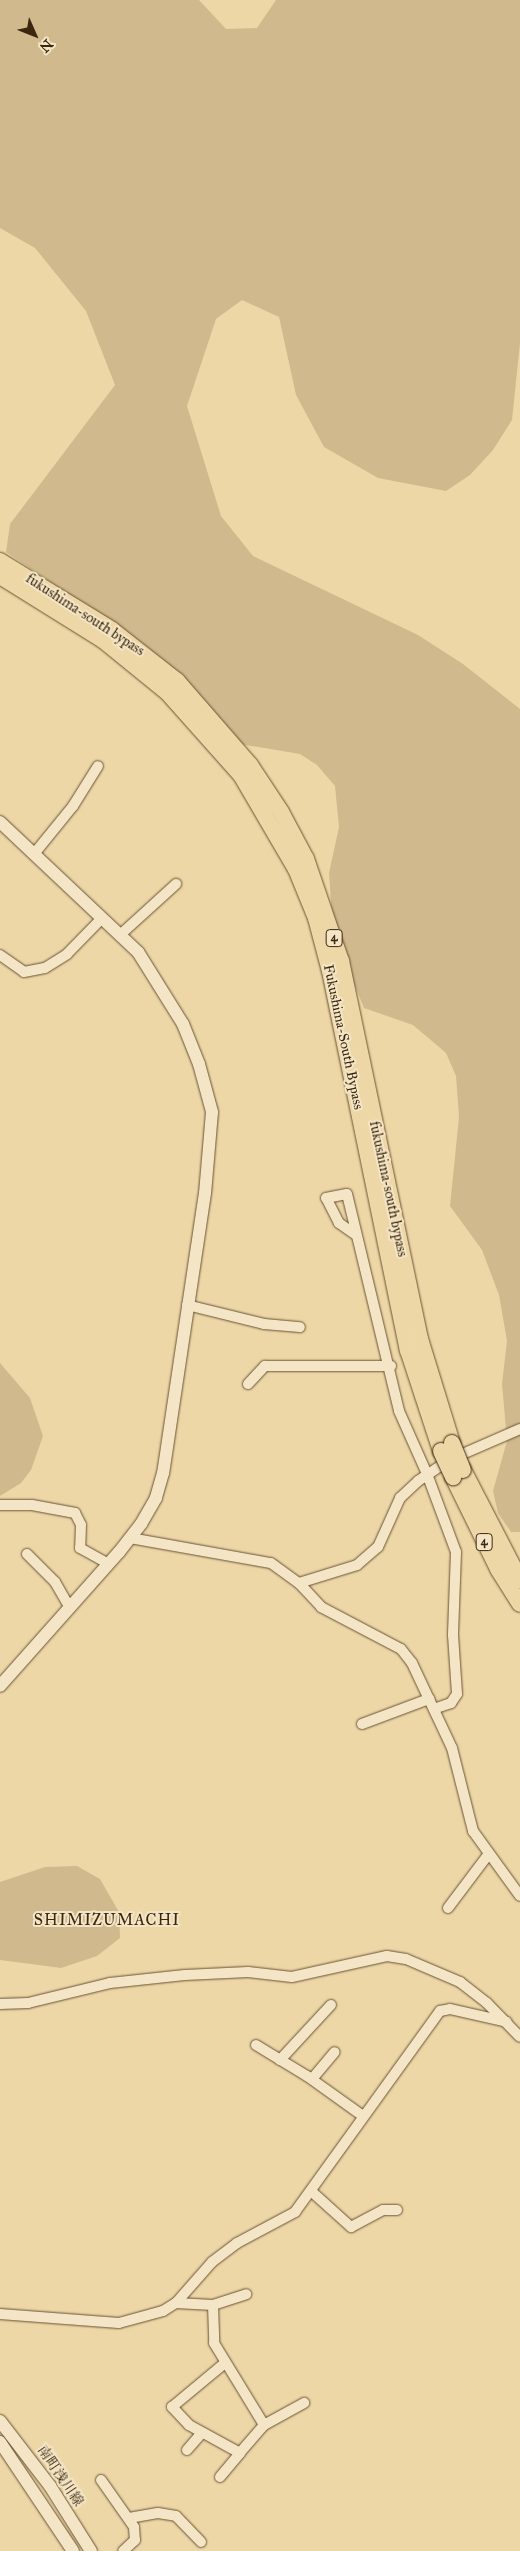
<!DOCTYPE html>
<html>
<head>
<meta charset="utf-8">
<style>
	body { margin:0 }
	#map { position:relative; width:520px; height:2551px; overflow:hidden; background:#eed7a7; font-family:"IM FELL Great Primer","Noto Serif JP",serif }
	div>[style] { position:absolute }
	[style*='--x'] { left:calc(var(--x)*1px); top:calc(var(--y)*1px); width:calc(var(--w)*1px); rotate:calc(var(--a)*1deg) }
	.green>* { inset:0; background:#d0b98d }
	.roads { filter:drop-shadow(0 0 1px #685334) drop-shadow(0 0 1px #685334) }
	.minor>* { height:10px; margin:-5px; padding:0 5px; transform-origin:5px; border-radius:5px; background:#f4e5c6 }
	.tertiary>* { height:12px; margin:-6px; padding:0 6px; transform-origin:6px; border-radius:6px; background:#f4e5c6 }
	.trunk>* { height:16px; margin:-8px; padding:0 8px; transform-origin:8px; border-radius:8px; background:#eed7a7 }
	.bridges { filter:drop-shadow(0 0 1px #3b270d) drop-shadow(0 0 1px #3b270d) }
	.trunk-bridge>* { height:16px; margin:-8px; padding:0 8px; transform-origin:8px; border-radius:8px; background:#eed7a7 }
	span { translate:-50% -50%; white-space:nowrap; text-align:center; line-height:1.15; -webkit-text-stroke:4px #f4e5c6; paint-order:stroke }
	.shield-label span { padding:1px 4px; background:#f4e5c6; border:1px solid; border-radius:4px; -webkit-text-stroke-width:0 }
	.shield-label { font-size:12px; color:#3b270d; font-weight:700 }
	.street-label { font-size:14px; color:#3b270d }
	.quarter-label { font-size:16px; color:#3b270d; letter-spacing:1px }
	.north { position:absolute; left:10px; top:10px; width:50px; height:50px; -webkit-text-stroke:4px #f4e5c6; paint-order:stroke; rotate:134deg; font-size:14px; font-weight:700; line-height:20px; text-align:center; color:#3b270d }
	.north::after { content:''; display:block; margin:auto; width:18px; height:22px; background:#3b270d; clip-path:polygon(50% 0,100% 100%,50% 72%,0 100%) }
</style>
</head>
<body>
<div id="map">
	<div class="green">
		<i style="clip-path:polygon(0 0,199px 0,226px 29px,257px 28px,276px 0,520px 0,520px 343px,512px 420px,493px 450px,470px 475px,446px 491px,378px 478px,324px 447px,296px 395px,279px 317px,242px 300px,216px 319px,187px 406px,221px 516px,253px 556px,418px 635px,463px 664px,520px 709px,520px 1532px,511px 1532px,498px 1513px,493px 1491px,507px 1441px,502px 1384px,507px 1341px,499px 1295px,482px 1250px,450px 1206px,459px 1117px,456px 1076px,446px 1053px,413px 1025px,364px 1008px,333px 932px,329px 873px,339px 827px,335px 786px,317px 765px,300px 754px,234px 743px,106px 619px,6px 552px,10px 524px,115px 385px,86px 311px,35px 248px,0 228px)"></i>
		<i style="clip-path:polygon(0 1363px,30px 1398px,43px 1436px,31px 1470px,21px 1483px,0 1496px)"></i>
		<i style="clip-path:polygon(77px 1866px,100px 1879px,119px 1912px,120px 1938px,97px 1956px,61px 1968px,0 1960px,0 1882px,45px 1867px)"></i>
	</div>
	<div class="roads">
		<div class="minor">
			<i style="--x:34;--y:854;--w:62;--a:-50.9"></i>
			<i style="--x:73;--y:806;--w:47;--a:-58"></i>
			<i style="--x:120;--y:935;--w:76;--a:-42.3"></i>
			<i style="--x:0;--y:955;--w:29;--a:35"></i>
			<i style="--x:24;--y:972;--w:21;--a:-11"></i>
			<i style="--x:45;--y:968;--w:26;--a:-32"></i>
			<i style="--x:67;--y:954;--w:50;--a:-45.8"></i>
			<i style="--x:356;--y:1235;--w:21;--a:-145"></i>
			<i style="--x:339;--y:1223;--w:28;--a:-117"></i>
			<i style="--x:326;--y:1198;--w:21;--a:-11"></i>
			<i style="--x:347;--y:1194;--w:223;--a:76.5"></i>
			<i style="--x:399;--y:1411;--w:69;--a:66"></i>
			<i style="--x:427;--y:1474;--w:83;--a:69.6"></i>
			<i style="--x:456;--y:1552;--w:83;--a:92.1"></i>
			<i style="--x:453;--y:1635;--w:59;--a:86.1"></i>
			<i style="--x:457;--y:1694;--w:11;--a:124"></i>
			<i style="--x:451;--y:1703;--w:18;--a:161"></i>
			<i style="--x:187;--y:1305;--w:79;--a:13.9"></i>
			<i style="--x:264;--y:1324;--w:36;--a:5"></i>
			<i style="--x:248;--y:1384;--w:25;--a:-47"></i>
			<i style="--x:265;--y:1366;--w:126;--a:0"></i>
			<i style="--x:0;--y:1505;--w:32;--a:0"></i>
			<i style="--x:32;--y:1505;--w:44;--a:10.5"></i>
			<i style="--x:75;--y:1513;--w:13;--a:63"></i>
			<i style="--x:81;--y:1525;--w:23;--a:92"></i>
			<i style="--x:80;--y:1548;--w:33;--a:29"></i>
			<i style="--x:130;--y:1538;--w:143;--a:10.1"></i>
			<i style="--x:271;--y:1563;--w:34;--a:36"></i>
			<i style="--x:299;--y:1583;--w:33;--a:47"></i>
			<i style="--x:321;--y:1607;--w:90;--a:27.7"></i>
			<i style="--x:401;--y:1649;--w:18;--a:52"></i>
			<i style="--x:412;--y:1663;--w:94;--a:64.8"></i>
			<i style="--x:452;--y:1748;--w:86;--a:75.8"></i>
			<i style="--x:473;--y:1831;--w:80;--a:54.1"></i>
			<i style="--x:27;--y:1554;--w:40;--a:45"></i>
			<i style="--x:55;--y:1582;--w:30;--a:60"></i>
			<i style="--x:299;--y:1583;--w:61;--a:-17.2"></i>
			<i style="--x:357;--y:1565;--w:28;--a:-41"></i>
			<i style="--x:378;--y:1547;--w:54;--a:-65.8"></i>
			<i style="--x:400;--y:1498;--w:25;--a:-43"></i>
			<i style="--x:418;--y:1481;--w:40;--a:-34"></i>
			<i style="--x:451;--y:1459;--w:75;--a:-23.5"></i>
			<i style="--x:362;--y:1724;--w:72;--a:-20.5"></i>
			<i style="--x:448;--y:1908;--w:66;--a:-53"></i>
			<i style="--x:0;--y:2004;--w:28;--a:-2"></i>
			<i style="--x:28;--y:2003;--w:84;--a:-13.7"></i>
			<i style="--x:110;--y:1983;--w:75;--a:-6.1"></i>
			<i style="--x:185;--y:1975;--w:63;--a:-2.7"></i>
			<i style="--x:248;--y:1972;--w:44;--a:6.5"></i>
			<i style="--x:292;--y:1977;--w:97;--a:-12.5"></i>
			<i style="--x:387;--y:1956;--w:19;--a:9"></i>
			<i style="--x:406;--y:1959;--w:59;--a:23.1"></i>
			<i style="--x:460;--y:1982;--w:34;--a:38"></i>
			<i style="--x:487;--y:2003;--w:47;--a:45.9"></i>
			<i style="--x:256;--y:2045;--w:60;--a:31.3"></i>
			<i style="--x:307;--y:2076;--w:69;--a:35.5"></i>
			<i style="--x:280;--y:2060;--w:75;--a:-47.2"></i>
			<i style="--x:312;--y:2079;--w:35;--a:-50"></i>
			<i style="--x:311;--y:2191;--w:54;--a:42"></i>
			<i style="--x:351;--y:2227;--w:36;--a:-28"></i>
			<i style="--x:383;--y:2210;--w:14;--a:0"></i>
			<i style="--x:176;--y:2303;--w:37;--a:3"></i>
			<i style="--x:213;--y:2305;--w:38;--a:88"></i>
			<i style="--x:214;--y:2343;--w:96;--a:58.6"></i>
			<i style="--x:264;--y:2425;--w:37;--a:131"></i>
			<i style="--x:240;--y:2453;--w:58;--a:-151.2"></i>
			<i style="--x:189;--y:2425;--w:25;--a:-133"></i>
			<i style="--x:172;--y:2407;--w:69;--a:-39.7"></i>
			<i style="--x:213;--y:2305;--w:35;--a:-18"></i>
			<i style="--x:0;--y:2314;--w:119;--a:4.3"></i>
			<i style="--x:119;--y:2323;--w:46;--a:-15.3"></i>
			<i style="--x:163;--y:2311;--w:15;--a:-32"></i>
			<i style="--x:176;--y:2303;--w:55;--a:-48.7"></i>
			<i style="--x:212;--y:2262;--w:31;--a:-37"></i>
			<i style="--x:237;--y:2243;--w:66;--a:-28.1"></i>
			<i style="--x:295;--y:2212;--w:248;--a:-54.2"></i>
			<i style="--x:440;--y:2011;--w:10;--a:-11"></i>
			<i style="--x:450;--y:2009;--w:58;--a:12.8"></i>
			<i style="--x:264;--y:2425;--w:46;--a:-28.8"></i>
			<i style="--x:187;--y:2450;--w:23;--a:-49"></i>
			<i style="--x:220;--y:2477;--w:31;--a:-50"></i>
			<i style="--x:101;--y:2480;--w:57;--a:54.9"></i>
			<i style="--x:134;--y:2527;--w:13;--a:86"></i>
			<i style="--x:135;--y:2540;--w:16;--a:137"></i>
			<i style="--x:129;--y:2518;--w:29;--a:-10"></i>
			<i style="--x:158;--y:2513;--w:18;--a:9"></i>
			<i style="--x:176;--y:2516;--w:36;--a:46"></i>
		</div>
		<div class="tertiary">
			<i style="--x:0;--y:822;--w:190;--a:43.3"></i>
			<i style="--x:138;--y:952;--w:85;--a:58"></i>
			<i style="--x:183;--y:1024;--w:43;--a:68.2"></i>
			<i style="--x:199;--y:1064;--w:50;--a:74.8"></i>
			<i style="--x:212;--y:1112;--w:81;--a:94.9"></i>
			<i style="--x:205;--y:1193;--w:283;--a:98.5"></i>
			<i style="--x:163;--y:1473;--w:26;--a:106"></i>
			<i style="--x:156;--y:1498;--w:30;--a:120"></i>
			<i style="--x:141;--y:1524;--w:36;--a:128"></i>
			<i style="--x:119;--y:1552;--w:179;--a:131.6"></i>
			<i style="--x:0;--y:2421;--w:82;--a:52.4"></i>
			<i style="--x:50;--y:2486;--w:77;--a:57.8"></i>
			<i style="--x:0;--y:2442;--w:131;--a:56.2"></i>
		</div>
		<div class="trunk">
			<i style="--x:0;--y:561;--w:132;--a:31.6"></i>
			<i style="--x:112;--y:630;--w:83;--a:38.1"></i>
			<i style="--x:177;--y:681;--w:111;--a:49"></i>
			<i style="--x:250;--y:765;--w:56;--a:56.6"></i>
			<i style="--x:281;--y:812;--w:53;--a:62"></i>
			<i style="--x:306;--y:859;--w:108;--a:71.1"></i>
			<i style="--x:341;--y:961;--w:386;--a:78.2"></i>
			<i style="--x:420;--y:1339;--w:109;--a:72.9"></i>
			<i style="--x:0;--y:576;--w:121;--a:31.9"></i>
			<i style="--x:103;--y:640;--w:82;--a:39.1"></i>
			<i style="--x:167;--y:692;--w:111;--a:48.3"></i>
			<i style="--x:241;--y:775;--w:109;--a:59.7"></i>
			<i style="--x:296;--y:869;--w:53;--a:67.8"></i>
			<i style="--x:316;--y:918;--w:55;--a:75.2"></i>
			<i style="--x:330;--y:971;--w:387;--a:78.4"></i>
			<i style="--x:408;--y:1350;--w:106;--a:71.9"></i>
			<i style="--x:463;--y:1470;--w:124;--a:62.6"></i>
			<i style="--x:453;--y:1477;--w:102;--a:63.9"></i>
			<i style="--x:498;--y:1569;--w:41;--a:57.8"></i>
		</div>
	</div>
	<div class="bridges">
		<div class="trunk-bridge">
			<i style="--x:452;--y:1443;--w:29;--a:68"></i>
			<i style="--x:441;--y:1451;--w:29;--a:65"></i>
		</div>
	</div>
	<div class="shield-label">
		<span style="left:334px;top:938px">4</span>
		<span style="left:484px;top:1542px">4</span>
	</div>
	<div class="street-label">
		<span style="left:85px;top:615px;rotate:33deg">fukushima-south bypass</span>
		<span style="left:343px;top:1037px;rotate:78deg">Fukushima-South Bypass</span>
		<span style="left:388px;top:1189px;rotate:78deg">fukushima-south bypass</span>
		<span style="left:60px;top:2476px;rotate:56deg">南町浅川線</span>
	</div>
	<div class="quarter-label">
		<span style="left:107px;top:1920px">SHIMIZUMACHI</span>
	</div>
	<div class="north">N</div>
</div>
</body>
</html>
